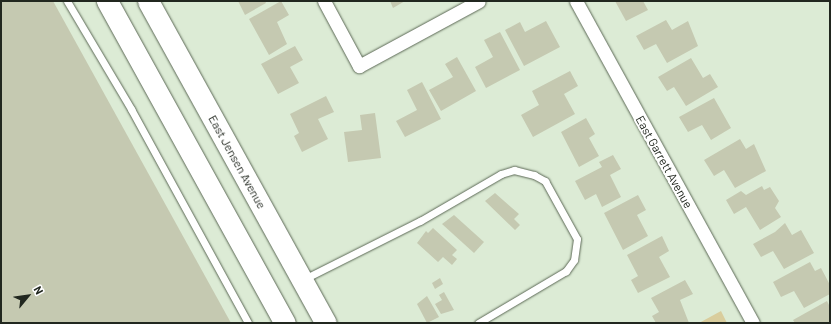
<!DOCTYPE html>
<html>
<head>
<meta charset="utf-8">
<style>
	body { margin:0 }
	#map { position:relative; width:831px; height:324px; overflow:hidden; background:#dcebd5; font-family:Barlow,sans-serif }
	div>[style] { position:absolute }
	[style*='--x'] { left:calc(var(--x)*1px); top:calc(var(--y)*1px); width:calc(var(--w)*1px); rotate:calc(var(--a)*1deg) }
	.green>* { inset:0; background:#d9cd9d }
	.building>* { inset:0; background:#c5c9b1 }
	.roads { filter:drop-shadow(0 0 1px #5c6956) drop-shadow(0 0 1px #5c6956) }
	.lane>* { height:7px; margin:-3.5px; padding:0 3.5px; transform-origin:3.5px; border-radius:3.5px; background:#fff }
	.street>* { height:13px; margin:-6.5px; padding:0 6.5px; transform-origin:6.5px; border-radius:6.5px; background:#fff }
	.primary>* { height:21px; margin:-10.5px; padding:0 10.5px; transform-origin:10.5px; border-radius:10.5px; background:#fff }
	span { translate:-50% -50%; white-space:nowrap; text-align:center; line-height:1.15; -webkit-text-stroke:4px #fff; paint-order:stroke }
	.street-label { font-size:12px; color:#21271f }
	.frame { position:absolute; inset:0; border:2px solid #21271f; pointer-events:none }
	.north { position:absolute; left:8px; top:276px; width:40px; height:40px; -webkit-text-stroke:3px #fff; paint-order:stroke; rotate:61deg; font-size:11px; font-weight:700; line-height:16px; text-align:center; color:#21271f }
	.north::after { content:''; display:block; margin:auto; width:14px; height:18px; background:#21271f; clip-path:polygon(50% 0,100% 100%,50% 72%,0 100%) }
</style>
</head>
<body>
<div id="map">
	<div class="green">
		<i style="clip-path:polygon(721px 311px,727px 323px,699px 323px)"></i>
	</div>
	<div class="building">
		<i style="clip-path:polygon(1px 1px,53px 1px,231px 323px,1px 323px)"></i>
		<i style="clip-path:polygon(238px 1px,265px 1px,266px 3px,245px 15px)"></i>
		<i style="clip-path:polygon(281px 1px,289px 15px,277px 22px,287px 44px,269px 55px,249px 19px)"></i>
		<i style="clip-path:polygon(390px 1px,405px 1px,393px 8px)"></i>
		<i style="clip-path:polygon(615px 1px,643px 1px,648px 10px,626px 21px)"></i>
		<i style="clip-path:polygon(666px 20px,672px 30px,688px 21px,698px 46px,667px 63px,656px 44px,644px 50px,636px 36px)"></i>
		<i style="clip-path:polygon(546px 21px,560px 47px,524px 66px,505px 30px,520px 22px,525px 32px)"></i>
		<i style="clip-path:polygon(500px 32px,520px 70px,486px 88px,475px 67px,493px 57px,484px 40px)"></i>
		<i style="clip-path:polygon(295px 46px,303px 60px,290px 67px,299px 83px,278px 94px,261px 64px)"></i>
		<i style="clip-path:polygon(457px 57px,476px 91px,441px 111px,429px 90px,453px 77px,445px 64px)"></i>
		<i style="clip-path:polygon(691px 58px,703px 78px,710px 74px,718px 87px,686px 106px,674px 87px,667px 91px,658px 77px)"></i>
		<i style="clip-path:polygon(570px 71px,578px 86px,564px 94px,575px 114px,533px 137px,521px 115px,539px 105px,532px 91px)"></i>
		<i style="clip-path:polygon(422px 82px,441px 119px,405px 137px,396px 121px,417px 110px,407px 90px)"></i>
		<i style="clip-path:polygon(326px 96px,334px 112px,318px 119px,328px 139px,302px 152px,294px 136px,299px 133px,290px 114px)"></i>
		<i style="clip-path:polygon(714px 98px,731px 128px,711px 140px,702px 125px,688px 132px,679px 117px)"></i>
		<i style="clip-path:polygon(375px 113px,381px 158px,348px 162px,344px 132px,362px 130px,360px 115px)"></i>
		<i style="clip-path:polygon(586px 118px,595px 134px,589px 138px,599px 156px,579px 167px,561px 132px)"></i>
		<i style="clip-path:polygon(740px 139px,746px 149px,754px 144px,766px 171px,735px 188px,724px 170px,714px 176px,704px 160px)"></i>
		<i style="clip-path:polygon(613px 155px,621px 169px,610px 175px,621px 197px,602px 207px,596px 194px,585px 200px,575px 181px,602px 167px,599px 162px)"></i>
		<i style="clip-path:polygon(762px 186px,764px 190px,770px 187px,779px 201px,775px 208px,781px 217px,760px 230px,746px 207px,734px 214px,726px 200px,741px 191px,746px 195px)"></i>
		<i style="clip-path:polygon(495px 193px,519px 214px,514px 219px,520px 225px,515px 230px,485px 201px)"></i>
		<i style="clip-path:polygon(638px 195px,646px 210px,637px 215px,648px 236px,623px 250px,604px 213px)"></i>
		<i style="clip-path:polygon(454px 215px,484px 242px,474px 253px,442px 224px)"></i>
		<i style="clip-path:polygon(785px 223px,792px 235px,801px 230px,814px 253px,784px 269px,773px 251px,761px 257px,753px 244px,775px 232px)"></i>
		<i style="clip-path:polygon(433px 228px,457px 250px,452px 255px,457px 259px,452px 265px,443px 257px,438px 262px,417px 243px,426px 231px,428px 233px)"></i>
		<i style="clip-path:polygon(662px 236px,669px 251px,659px 257px,670px 277px,638px 293px,631px 280px,638px 276px,627px 255px)"></i>
		<i style="clip-path:polygon(810px 262px,815px 271px,821px 268px,830px 285px,830px 294px,804px 308px,794px 291px,781px 297px,773px 282px)"></i>
		<i style="clip-path:polygon(440px 278px,443px 284px,435px 289px,432px 283px)"></i>
		<i style="clip-path:polygon(685px 280px,693px 294px,680px 300px,689px 323px,656px 323px,652px 316px,659px 312px,651px 298px)"></i>
		<i style="clip-path:polygon(444px 292px,454px 310px,441px 314px,435px 304px,442px 300px,439px 295px)"></i>
		<i style="clip-path:polygon(427px 296px,439px 317px,427px 323px,417px 304px)"></i>
		<i style="clip-path:polygon(827px 301px,830px 307px,830px 323px,795px 323px,793px 320px)"></i>
	</div>
	<div class="roads">
		<div class="lane">
			<i style="--x:67;--y:1;--w:126;--a:59.3"></i>
			<i style="--x:131;--y:109;--w:244;--a:61.3"></i>
			<i style="--x:304;--y:279;--w:130;--a:-26.6"></i>
			<i style="--x:420;--y:221;--w:94;--a:-30.1"></i>
			<i style="--x:501;--y:174;--w:14;--a:-17"></i>
			<i style="--x:514;--y:170;--w:21;--a:14"></i>
			<i style="--x:534;--y:175;--w:13;--a:29"></i>
			<i style="--x:545;--y:181;--w:66;--a:61.1"></i>
			<i style="--x:577;--y:239;--w:21;--a:98"></i>
			<i style="--x:574;--y:260;--w:14;--a:126"></i>
			<i style="--x:566;--y:271;--w:102;--a:149.4"></i>
		</div>
		<div class="street">
			<i style="--x:324;--y:1;--w:74;--a:61.7"></i>
			<i style="--x:359;--y:66;--w:136;--a:-28.4"></i>
			<i style="--x:576;--y:1;--w:367;--a:61.2"></i>
		</div>
		<div class="primary">
			<i style="--x:107;--y:1;--w:368;--a:61.1"></i>
			<i style="--x:148;--y:1;--w:368;--a:61.1"></i>
		</div>
	</div>
	<div class="street-label">
		<span style="left:237px;top:162px;rotate:61deg">East Jensen Avenue</span>
		<span style="left:664px;top:162px;rotate:61deg">East Garrett Avenue</span>
	</div>
	<div class="frame"></div>
	<div class="north">N</div>
</div>
</body>
</html>
